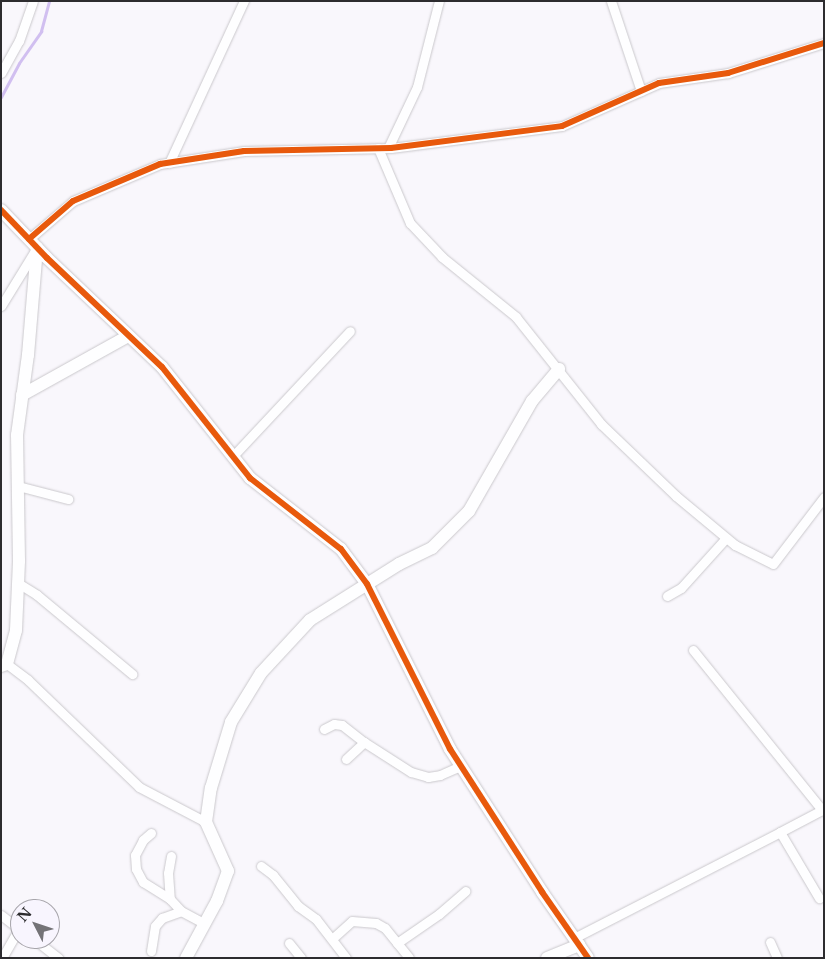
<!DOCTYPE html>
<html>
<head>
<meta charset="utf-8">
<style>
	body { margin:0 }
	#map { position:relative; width:825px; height:959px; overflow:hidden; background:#f9f7fc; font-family:"Libre Baskerville",serif }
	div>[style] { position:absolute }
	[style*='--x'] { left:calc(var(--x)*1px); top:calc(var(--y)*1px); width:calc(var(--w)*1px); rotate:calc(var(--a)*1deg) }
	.stream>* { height:3px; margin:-1.5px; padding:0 1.5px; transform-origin:1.5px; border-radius:1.5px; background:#d1bff0 }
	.roads { filter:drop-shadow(0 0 1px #cac8cc) drop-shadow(0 0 1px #cac8cc) }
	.street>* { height:9px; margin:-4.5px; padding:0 4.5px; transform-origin:4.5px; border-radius:4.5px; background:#fefeff }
	.secondary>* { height:12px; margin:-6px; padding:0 6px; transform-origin:6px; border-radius:6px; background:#fefeff }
	.cycleway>* { height:6px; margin:-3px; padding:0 3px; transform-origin:3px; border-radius:3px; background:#e8590c }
	span { translate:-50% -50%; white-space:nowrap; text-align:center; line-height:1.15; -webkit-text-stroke:5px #f8f5fe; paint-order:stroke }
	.frame { position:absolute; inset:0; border:2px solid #2d2c2f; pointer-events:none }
	.north { position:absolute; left:10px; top:899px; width:50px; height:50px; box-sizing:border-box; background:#f8f5fe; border:1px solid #a7a5ab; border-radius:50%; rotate:311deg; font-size:14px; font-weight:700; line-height:20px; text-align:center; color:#2d2c2f }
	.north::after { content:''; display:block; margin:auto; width:18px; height:22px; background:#747377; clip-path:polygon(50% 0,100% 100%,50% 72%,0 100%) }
</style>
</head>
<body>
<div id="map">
	<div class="stream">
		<i style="--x:1;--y:97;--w:38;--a:-62"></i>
		<i style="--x:19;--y:63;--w:39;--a:-55"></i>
		<i style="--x:41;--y:31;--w:31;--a:-75"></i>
	</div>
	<div class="roads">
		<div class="street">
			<i style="--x:611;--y:1;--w:95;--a:71.6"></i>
			<i style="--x:1;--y:73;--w:37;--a:-61"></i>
			<i style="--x:19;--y:41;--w:42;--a:-70.7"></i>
			<i style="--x:378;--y:148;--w:82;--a:66.9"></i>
			<i style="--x:410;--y:223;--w:47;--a:46.7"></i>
			<i style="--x:442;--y:257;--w:95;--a:39"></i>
			<i style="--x:516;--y:317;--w:137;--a:51.5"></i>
			<i style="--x:601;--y:424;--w:104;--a:43.8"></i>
			<i style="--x:676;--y:496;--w:77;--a:39.7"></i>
			<i style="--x:735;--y:545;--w:42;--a:26.6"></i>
			<i style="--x:773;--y:564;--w:84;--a:-52.7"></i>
			<i style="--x:388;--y:148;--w:68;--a:-64.6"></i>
			<i style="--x:417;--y:87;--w:89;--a:-75.7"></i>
			<i style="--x:169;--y:163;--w:179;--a:-65.2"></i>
			<i style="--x:29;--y:239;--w:58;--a:-40.8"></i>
			<i style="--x:73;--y:201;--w:95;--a:-23"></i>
			<i style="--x:160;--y:164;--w:85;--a:-8.8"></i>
			<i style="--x:244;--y:151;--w:147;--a:-1.2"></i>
			<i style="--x:391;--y:148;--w:172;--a:-7.3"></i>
			<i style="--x:562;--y:126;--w:106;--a:-23.9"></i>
			<i style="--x:659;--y:83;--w:70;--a:-8.2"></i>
			<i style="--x:728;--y:73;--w:101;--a:-17.4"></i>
			<i style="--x:1;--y:306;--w:67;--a:-58.4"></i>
			<i style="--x:233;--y:456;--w:171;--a:-46.9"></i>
			<i style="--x:18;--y:486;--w:52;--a:14.6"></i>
			<i style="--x:18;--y:583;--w:22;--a:32"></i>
			<i style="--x:37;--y:595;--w:124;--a:39.7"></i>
			<i style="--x:667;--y:596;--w:16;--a:-30"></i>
			<i style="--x:681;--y:588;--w:67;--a:-48"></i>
			<i style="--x:693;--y:650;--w:206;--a:51.1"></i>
			<i style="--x:7;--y:664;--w:26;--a:37"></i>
			<i style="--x:28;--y:680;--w:154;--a:43.9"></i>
			<i style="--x:139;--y:787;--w:76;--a:27.6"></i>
			<i style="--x:324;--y:729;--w:11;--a:-27"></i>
			<i style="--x:334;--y:724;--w:8;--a:7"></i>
			<i style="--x:342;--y:725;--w:28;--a:38"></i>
			<i style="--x:364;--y:742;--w:56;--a:32.6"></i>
			<i style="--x:411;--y:772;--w:18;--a:16"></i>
			<i style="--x:428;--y:777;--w:12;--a:-9"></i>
			<i style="--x:440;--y:775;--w:22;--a:-24"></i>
			<i style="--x:346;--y:759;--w:25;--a:-43"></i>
			<i style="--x:780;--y:832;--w:50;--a:-27.6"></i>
			<i style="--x:151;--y:833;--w:11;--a:139"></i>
			<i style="--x:143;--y:840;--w:17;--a:118"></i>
			<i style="--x:135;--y:855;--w:14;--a:86"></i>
			<i style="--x:136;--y:869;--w:15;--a:62"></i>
			<i style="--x:143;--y:882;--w:32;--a:32"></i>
			<i style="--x:171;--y:856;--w:17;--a:100"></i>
			<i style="--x:168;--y:873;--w:26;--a:86"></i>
			<i style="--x:170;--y:899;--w:16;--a:47"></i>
			<i style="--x:181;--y:911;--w:27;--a:28"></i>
			<i style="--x:261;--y:866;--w:15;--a:37"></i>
			<i style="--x:273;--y:875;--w:40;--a:51"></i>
			<i style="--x:298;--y:906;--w:22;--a:36"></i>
			<i style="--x:316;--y:919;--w:49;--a:52.4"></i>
			<i style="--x:1;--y:915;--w:24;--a:38"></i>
			<i style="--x:333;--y:938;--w:25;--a:-42"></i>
			<i style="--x:352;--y:921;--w:24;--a:5"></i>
			<i style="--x:376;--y:923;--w:10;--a:29"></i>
			<i style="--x:385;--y:928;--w:38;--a:51"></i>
			<i style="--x:574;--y:938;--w:232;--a:-27.2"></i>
			<i style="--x:780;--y:832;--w:77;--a:59.4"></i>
			<i style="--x:34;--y:939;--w:31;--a:38"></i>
			<i style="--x:770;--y:942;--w:17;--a:66"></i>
			<i style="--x:289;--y:943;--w:19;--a:51"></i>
			<i style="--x:397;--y:943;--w:51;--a:-34.6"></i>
			<i style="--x:439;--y:914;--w:35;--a:-41"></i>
			<i style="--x:151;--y:951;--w:25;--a:-81"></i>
			<i style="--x:155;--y:926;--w:11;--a:-49"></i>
			<i style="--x:162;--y:918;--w:20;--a:-20"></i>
			<i style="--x:2;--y:958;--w:34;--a:-60"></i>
		</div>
		<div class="secondary">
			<i style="--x:1;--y:210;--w:66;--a:46.2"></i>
			<i style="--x:47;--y:258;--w:158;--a:43.5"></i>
			<i style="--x:162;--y:367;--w:142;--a:51.6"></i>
			<i style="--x:250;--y:478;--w:115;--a:38"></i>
			<i style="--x:341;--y:549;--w:44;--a:53.4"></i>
			<i style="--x:367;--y:584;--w:185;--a:63.3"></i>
			<i style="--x:450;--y:749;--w:170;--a:57.2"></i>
			<i style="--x:542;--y:892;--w:80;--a:55.1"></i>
			<i style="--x:22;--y:395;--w:121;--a:-29.1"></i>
			<i style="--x:1;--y:666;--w:6;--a:-18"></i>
			<i style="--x:7;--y:664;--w:35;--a:-75"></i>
			<i style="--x:16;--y:630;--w:69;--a:-87.5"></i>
			<i style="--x:19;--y:561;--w:126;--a:-90.9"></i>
			<i style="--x:17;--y:435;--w:81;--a:-82.2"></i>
			<i style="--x:28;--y:355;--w:108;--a:-85.2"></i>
			<i style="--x:186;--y:958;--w:65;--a:-61.5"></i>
			<i style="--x:217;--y:901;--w:32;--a:-70"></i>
			<i style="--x:228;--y:871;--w:54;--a:-114.2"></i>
			<i style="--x:206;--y:822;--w:34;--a:-82"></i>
			<i style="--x:211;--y:788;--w:69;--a:-73.1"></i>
			<i style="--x:231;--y:722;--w:57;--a:-58.5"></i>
			<i style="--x:261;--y:673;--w:72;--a:-47.2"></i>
			<i style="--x:310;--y:620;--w:105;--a:-32.2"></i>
			<i style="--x:399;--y:564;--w:37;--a:-26"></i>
			<i style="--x:432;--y:548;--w:52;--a:-45"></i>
			<i style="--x:469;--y:511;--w:127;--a:-60.2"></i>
			<i style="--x:532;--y:401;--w:42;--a:-49.8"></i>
			<i style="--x:547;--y:958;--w:35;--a:-22"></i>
		</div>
	</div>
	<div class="cycleway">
		<i style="--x:1;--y:210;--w:66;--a:46.2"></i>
		<i style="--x:47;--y:258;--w:158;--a:43.5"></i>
		<i style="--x:162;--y:367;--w:142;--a:51.6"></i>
		<i style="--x:250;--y:478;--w:115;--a:38"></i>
		<i style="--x:341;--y:549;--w:44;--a:53.4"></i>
		<i style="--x:367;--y:584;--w:185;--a:63.3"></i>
		<i style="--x:450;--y:749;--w:170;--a:57.2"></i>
		<i style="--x:542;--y:892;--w:80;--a:55.1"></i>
		<i style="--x:29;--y:239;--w:58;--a:-40.8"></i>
		<i style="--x:73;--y:201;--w:95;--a:-23"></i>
		<i style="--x:160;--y:164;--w:85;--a:-8.8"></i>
		<i style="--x:244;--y:151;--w:147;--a:-1.2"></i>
		<i style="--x:391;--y:148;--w:172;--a:-7.3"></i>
		<i style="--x:562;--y:126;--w:106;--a:-23.9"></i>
		<i style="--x:659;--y:83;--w:70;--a:-8.2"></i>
		<i style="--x:728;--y:73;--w:101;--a:-17.4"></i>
	</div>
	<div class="frame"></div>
	<div class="north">N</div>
</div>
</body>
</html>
